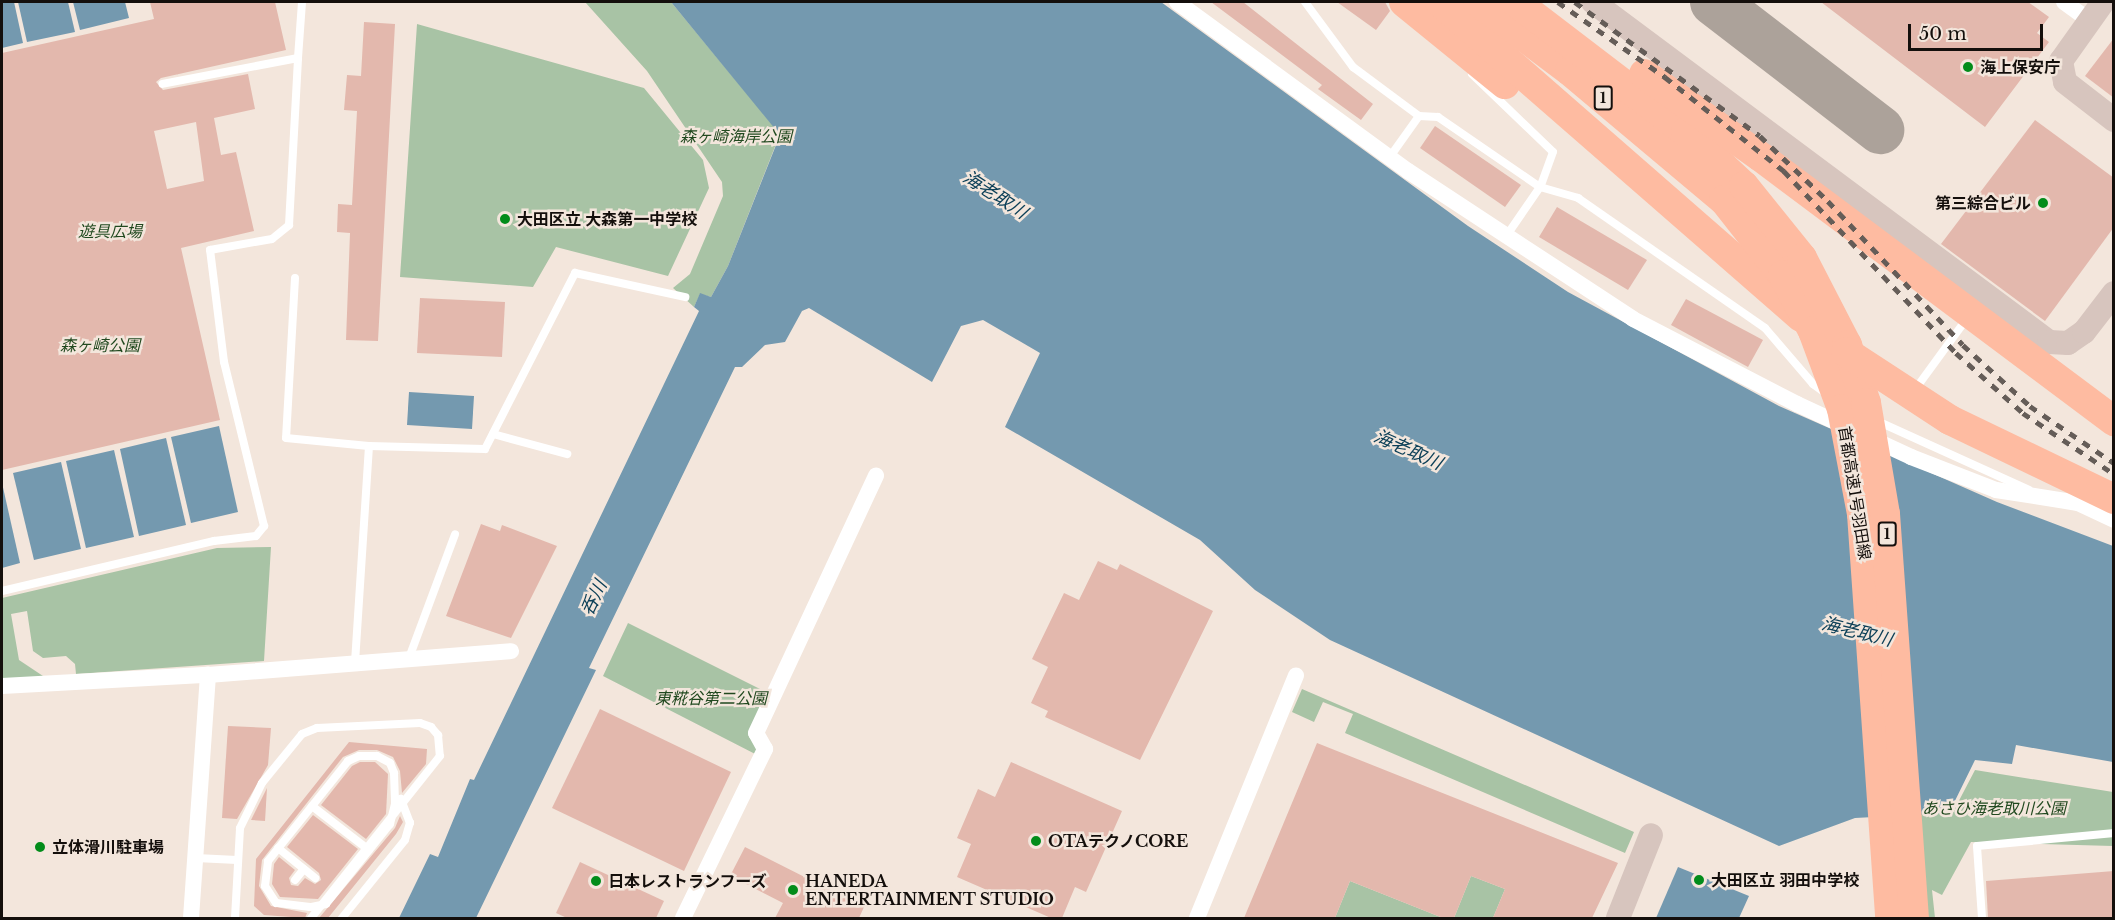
<!DOCTYPE html>
<html>
<head>
<meta charset="utf-8">
<style>
	body { margin:0 }
	#map { position:relative; width:2115px; height:920px; overflow:hidden; background:#f3e6dc; font-family:"Libre Baskerville","Noto Sans JP",serif }
	div>[style] { position:absolute }
	[style*='--x'] { left:calc(var(--x)*1px); top:calc(var(--y)*1px); width:calc(var(--w)*1px); rotate:calc(var(--a)*1deg) }
	.green>* { inset:0; background:#a8c3a5 }
	.water>* { inset:0; background:#7499af }
	.taxiway>* { height:48px; margin:-24px; padding:0 24px; transform-origin:24px; border-radius:24px; background:#aca29a }
	.building>* { inset:0; background:#e3b8ad }
	.lane>* { height:8px; margin:-4px; padding:0 4px; transform-origin:4px; border-radius:4px; background:#fff }
	.street>* { height:16px; margin:-8px; padding:0 8px; transform-origin:8px; border-radius:8px; background:#fff }
	.secondary>* { height:24px; margin:-12px; padding:0 12px; transform-origin:12px; border-radius:12px; background:#d7c5be }
	.highway>* { height:30px; margin:-15px; padding:0 15px; transform-origin:15px; border-radius:15px; background:#febba1 }
	.rail>* { height:4.5px; margin-top:-2.25px; transform-origin:0; background:repeating-linear-gradient(90deg,#655d58 0 8px,transparent 0 16px) }
	.dots>* { width:16px; height:16px; translate:-50% -50%; box-sizing:border-box; border:3px solid #f3e6dc; border-radius:50% }
	span { translate:-50% -50%; white-space:nowrap; text-align:center; line-height:1.15; -webkit-text-stroke:5px #f3e6dc; paint-order:stroke }
	.shield-label span { padding:2px 4px; background:#f3e6dc; border:2px solid; border-radius:4px; -webkit-text-stroke-width:0 }
	.shield-label { font-size:15px; color:#140f0c; font-weight:700 }
	.poi-label { font-size:16px; color:#140f0c; font-weight:700 }
	.left { translate:0 -50%; text-align:left }
	.right { translate:-100% -50%; text-align:right }
	.park-label { font-size:16px; color:#21491f; font-style:italic }
	.street-label { font-size:16px; color:#140f0c }
	.water-label { font-size:18px; color:#0d4058; font-style:italic }
	.frame { position:absolute; inset:0; border:3px solid #140f0c; pointer-events:none }
	.scale { position:absolute; left:1908px; top:24px; width:135px; height:27px; box-sizing:border-box; border:3px solid #140f0c; border-top:0; padding-left:8px; font-size:18px; line-height:21px; white-space:nowrap; color:#140f0c; -webkit-text-stroke:4px #f3e6dc; paint-order:stroke }
</style>
</head>
<body>
<div id="map">
	<div class="green">
		<i style="clip-path:polygon(585px 2px,671px 2px,780px 134px,728px 266px,711px 297px,700px 294px,694px 307px,673px 288px,690px 274px,723px 196px,722px 182px,647px 71px)"></i>
		<i style="clip-path:polygon(417px 24px,644px 88px,703px 160px,709px 188px,668px 276px,556px 247px,533px 287px,400px 277px)"></i>
		<i style="clip-path:polygon(271px 547px,264px 661px,76px 674px,75px 664px,66px 656px,43px 658px,33px 651px,27px 611px,11px 614px,19px 660px,43px 676px,2px 683px,2px 598px,217px 548px)"></i>
		<i style="clip-path:polygon(628px 623px,774px 696px,756px 733px,761px 757px,603px 676px)"></i>
		<i style="clip-path:polygon(1302px 689px,1634px 832px,1625px 853px,1345px 733px,1353px 714px,1323px 702px,1314px 722px,1292px 712px)"></i>
		<i style="clip-path:polygon(1975px 770px,2113px 792px,2113px 846px,1971px 842px,1942px 895px,1932px 890px,1935px 918px,1916px 918px,1905px 811px,1952px 814px)"></i>
		<i style="clip-path:polygon(1471px 876px,1505px 889px,1493px 918px,1454px 918px)"></i>
		<i style="clip-path:polygon(1350px 881px,1443px 918px,1335px 918px)"></i>
	</div>
	<div class="water">
		<i style="clip-path:polygon(2px 2px,14px 2px,23px 43px,2px 48px)"></i>
		<i style="clip-path:polygon(18px 2px,68px 2px,75px 32px,27px 42px)"></i>
		<i style="clip-path:polygon(73px 2px,125px 2px,129px 18px,80px 30px)"></i>
		<i style="clip-path:polygon(671px 2px,1161px 2px,1468px 226px,1568px 292px,1779px 406px,1997px 502px,2113px 546px,2113px 762px,2016px 745px,2012px 764px,1975px 760px,1949px 813px,1855px 818px,1779px 846px,1330px 640px,1255px 590px,1200px 540px,1005px 427px,1040px 353px,983px 320px,961px 326px,932px 382px,809px 308px,802px 311px,785px 342px,765px 345px,742px 367px,735px 367px,589px 668px,596px 670px,476px 918px,399px 918px,430px 854px,438px 857px,470px 779px,474px 780px,699px 311px,694px 307px,700px 293px,711px 297px,728px 266px,780px 135px)"></i>
		<i style="clip-path:polygon(409px 392px,474px 396px,472px 429px,407px 425px)"></i>
		<i style="clip-path:polygon(219px 426px,238px 512px,191px 523px,171px 437px)"></i>
		<i style="clip-path:polygon(166px 438px,186px 525px,139px 536px,120px 449px)"></i>
		<i style="clip-path:polygon(114px 450px,134px 537px,86px 548px,66px 461px)"></i>
		<i style="clip-path:polygon(61px 462px,81px 549px,34px 560px,13px 473px)"></i>
		<i style="clip-path:polygon(2px 483px,20px 563px,2px 568px)"></i>
		<i style="clip-path:polygon(1678px 867px,1749px 896px,1739px 918px,1656px 918px)"></i>
	</div>
	<div class="taxiway">
		<i style="--x:1714;--y:2;--w:210;--a:37.6"></i>
	</div>
	<div class="building">
		<i style="clip-path:polygon(evenodd,150px 2px,275px 2px,286px 50px,161px 78px,156px 82px,163px 90px,248px 74px,255px 109px,214px 118px,221px 155px,236px 152px,254px 231px,181px 248px,220px 420px,2px 470px,2px 53px,154px 19px,150px 2px,196px 122px,204px 181px,167px 189px,154px 131px,196px 122px)"></i>
		<i style="clip-path:polygon(1211px 2px,1243px 2px,1373px 104px,1361px 120px,1318px 89px,1322px 85px)"></i>
		<i style="clip-path:polygon(1337px 2px,1385px 2px,1390px 11px,1376px 30px)"></i>
		<i style="clip-path:polygon(1821px 2px,2028px 2px,2049px 17px,2037px 33px,2049px 42px,1985px 127px)"></i>
		<i style="clip-path:polygon(364px 22px,395px 24px,378px 341px,346px 340px,350px 233px,337px 232px,338px 204px,352px 205px,357px 111px,344px 110px,347px 75px,361px 76px)"></i>
		<i style="clip-path:polygon(2114px 38px,2114px 98px,2085px 76px)"></i>
		<i style="clip-path:polygon(2035px 120px,2114px 178px,2114px 227px,2045px 321px,1941px 244px)"></i>
		<i style="clip-path:polygon(1435px 126px,1521px 185px,1505px 207px,1420px 148px)"></i>
		<i style="clip-path:polygon(1557px 207px,1647px 260px,1628px 290px,1539px 237px)"></i>
		<i style="clip-path:polygon(420px 298px,505px 302px,502px 357px,417px 353px)"></i>
		<i style="clip-path:polygon(1686px 299px,1763px 340px,1748px 367px,1671px 325px)"></i>
		<i style="clip-path:polygon(481px 524px,500px 531px,502px 525px,557px 546px,511px 638px,446px 616px)"></i>
		<i style="clip-path:polygon(1098px 561px,1117px 570px,1120px 564px,1213px 611px,1140px 760px,1045px 717px,1048px 711px,1031px 703px,1048px 667px,1032px 659px,1064px 593px,1079px 600px)"></i>
		<i style="clip-path:polygon(600px 709px,731px 772px,684px 871px,552px 808px)"></i>
		<i style="clip-path:polygon(228px 726px,271px 728px,268px 765px,237px 819px,222px 818px)"></i>
		<i style="clip-path:polygon(349px 742px,427px 749px,426px 764px,402px 793px,400px 771px,393px 757px,377px 750px,359px 750px,343px 757px,262px 860px,259px 886px,271px 906px,307px 913px,305px 918px,264px 915px,254px 906px,256px 859px)"></i>
		<i style="clip-path:polygon(1317px 743px,1618px 863px,1592px 918px,1493px 918px,1505px 889px,1471px 876px,1454px 918px,1443px 918px,1350px 881px,1335px 918px,1244px 918px)"></i>
		<i style="clip-path:polygon(360px 762px,375px 762px,388px 774px,386px 814px,366px 839px,321px 805px,352px 766px)"></i>
		<i style="clip-path:polygon(1011px 762px,1122px 811px,1086px 892px,1075px 887px,1062px 918px,1051px 918px,957px 877px,971px 844px,957px 838px,978px 789px,995px 797px)"></i>
		<i style="clip-path:polygon(267px 788px,265px 821px,251px 820px)"></i>
		<i style="clip-path:polygon(313px 815px,358px 849px,318px 899px,280px 897px,272px 884px,274px 864px,279px 857px,295px 870px,289px 878px,291px 885px,298px 886px,305px 878px,315px 884px,321px 880px,319px 873px,287px 847px)"></i>
		<i style="clip-path:polygon(400px 816px,403px 822px,396px 834px,328px 918px,319px 918px,395px 828px)"></i>
		<i style="clip-path:polygon(745px 847px,864px 907px,859px 918px,775px 918px,783px 903px,730px 876px)"></i>
		<i style="clip-path:polygon(580px 862px,664px 901px,656px 918px,567px 918px,556px 913px)"></i>
		<i style="clip-path:polygon(2114px 871px,2114px 918px,1988px 918px,1986px 881px)"></i>
	</div>
	<div class="lane">
		<i style="--x:1305;--y:2;--w:81;--a:53.6"></i>
		<i style="--x:1353;--y:67;--w:82;--a:36.6"></i>
		<i style="--x:1419;--y:116;--w:52;--a:125.5"></i>
		<i style="--x:298;--y:58;--w:56;--a:-85.9"></i>
		<i style="--x:1472;--y:74;--w:112;--a:43.9"></i>
		<i style="--x:1553;--y:152;--w:37;--a:110"></i>
		<i style="--x:1540;--y:187;--w:62;--a:124.5"></i>
		<i style="--x:1419;--y:116;--w:19;--a:3"></i>
		<i style="--x:1438;--y:117;--w:124;--a:34.5"></i>
		<i style="--x:1540;--y:187;--w:40;--a:16"></i>
		<i style="--x:1578;--y:198;--w:228;--a:34.8"></i>
		<i style="--x:1765;--y:328;--w:74;--a:49.4"></i>
		<i style="--x:1813;--y:384;--w:19;--a:36"></i>
		<i style="--x:295;--y:278;--w:160;--a:93.2"></i>
		<i style="--x:286;--y:438;--w:83;--a:5.5"></i>
		<i style="--x:369;--y:446;--w:217;--a:93.7"></i>
		<i style="--x:1914;--y:391;--w:92;--a:-53.9"></i>
		<i style="--x:1877;--y:421;--w:167;--a:24.4"></i>
		<i style="--x:493;--y:434;--w:77;--a:15.1"></i>
		<i style="--x:369;--y:446;--w:116;--a:1.5"></i>
		<i style="--x:485;--y:449;--w:198;--a:-62.9"></i>
		<i style="--x:575;--y:273;--w:113;--a:12.3"></i>
		<i style="--x:2;--y:591;--w:218;--a:-13.3"></i>
		<i style="--x:214;--y:541;--w:42;--a:-6.8"></i>
		<i style="--x:256;--y:536;--w:13;--a:-51"></i>
		<i style="--x:264;--y:526;--w:169;--a:-103.7"></i>
		<i style="--x:224;--y:362;--w:113;--a:-97.1"></i>
		<i style="--x:210;--y:250;--w:63;--a:-10.1"></i>
		<i style="--x:272;--y:239;--w:22;--a:-39"></i>
		<i style="--x:289;--y:225;--w:167;--a:-86.9"></i>
		<i style="--x:298;--y:58;--w:138;--a:169.2"></i>
		<i style="--x:409;--y:658;--w:132;--a:-69.6"></i>
		<i style="--x:359;--y:756;--w:18;--a:0"></i>
		<i style="--x:377;--y:756;--w:15;--a:28"></i>
		<i style="--x:390;--y:763;--w:11;--a:68"></i>
		<i style="--x:394;--y:773;--w:31;--a:88"></i>
		<i style="--x:395;--y:804;--w:21;--a:104"></i>
		<i style="--x:390;--y:824;--w:102;--a:128.7"></i>
		<i style="--x:326;--y:904;--w:16;--a:169"></i>
		<i style="--x:310;--y:907;--w:34;--a:-173"></i>
		<i style="--x:276;--y:903;--w:20;--a:-123"></i>
		<i style="--x:265;--y:886;--w:25;--a:-83"></i>
		<i style="--x:268;--y:861;--w:128;--a:-51.3"></i>
		<i style="--x:348;--y:761;--w:12;--a:-24"></i>
		<i style="--x:312;--y:806;--w:72;--a:37.7"></i>
		<i style="--x:278;--y:848;--w:48;--a:39"></i>
		<i style="--x:196;--y:858;--w:41;--a:2.8"></i>
		<i style="--x:295;--y:880;--w:14;--a:-51"></i>
		<i style="--x:235;--y:918;--w:90;--a:-86.8"></i>
		<i style="--x:240;--y:828;--w:50;--a:-63.9"></i>
		<i style="--x:262;--y:783;--w:63;--a:-50.8"></i>
		<i style="--x:302;--y:734;--w:16;--a:-22"></i>
		<i style="--x:317;--y:728;--w:103;--a:-2.8"></i>
		<i style="--x:420;--y:723;--w:12;--a:20"></i>
		<i style="--x:431;--y:727;--w:11;--a:49"></i>
		<i style="--x:438;--y:735;--w:21;--a:85"></i>
		<i style="--x:440;--y:756;--w:207;--a:128.5"></i>
		<i style="--x:342;--y:918;--w:100;--a:-51.1"></i>
		<i style="--x:405;--y:840;--w:18;--a:-74"></i>
		<i style="--x:410;--y:823;--w:26;--a:-111"></i>
		<i style="--x:1982;--y:918;--w:72;--a:-94"></i>
		<i style="--x:1977;--y:846;--w:138;--a:-5.4"></i>
	</div>
	<div class="street">
		<i style="--x:1177;--y:2;--w:286;--a:36.2"></i>
		<i style="--x:1408;--y:171;--w:269;--a:33.3"></i>
		<i style="--x:1633;--y:319;--w:185;--a:27.4"></i>
		<i style="--x:1797;--y:404;--w:126;--a:24.9"></i>
		<i style="--x:1911;--y:457;--w:91;--a:21.2"></i>
		<i style="--x:1996;--y:490;--w:83;--a:9"></i>
		<i style="--x:2078;--y:503;--w:40;--a:25"></i>
		<i style="--x:2064;--y:2;--w:31;--a:36"></i>
		<i style="--x:2;--y:686;--w:206;--a:-3.1"></i>
		<i style="--x:208;--y:675;--w:304;--a:-4.5"></i>
		<i style="--x:191;--y:918;--w:244;--a:-86"></i>
		<i style="--x:683;--y:918;--w:188;--a:-64.1"></i>
		<i style="--x:765;--y:749;--w:18;--a:-119"></i>
		<i style="--x:756;--y:733;--w:284;--a:-65"></i>
		<i style="--x:1197;--y:918;--w:262;--a:-67.8"></i>
	</div>
	<div class="secondary">
		<i style="--x:1593;--y:2;--w:569;--a:36.71"></i>
		<i style="--x:2049;--y:342;--w:19;--a:3"></i>
		<i style="--x:2068;--y:343;--w:19;--a:-35"></i>
		<i style="--x:2084;--y:332;--w:49;--a:-52.4"></i>
		<i style="--x:2103;--y:2;--w:72;--a:125.4"></i>
		<i style="--x:2061;--y:61;--w:21;--a:79"></i>
		<i style="--x:2065;--y:82;--w:62;--a:37.8"></i>
		<i style="--x:1618;--y:918;--w:89;--a:-68.3"></i>
	</div>
	<div class="highway">
		<i style="--x:1404;--y:2;--w:130;--a:39.1"></i>
		<i style="--x:1440;--y:2;--w:479;--a:41.1"></i>
		<i style="--x:1478;--y:2;--w:115;--a:36.9"></i>
		<i style="--x:1570;--y:71;--w:201;--a:40"></i>
		<i style="--x:1724;--y:200;--w:95;--a:51.8"></i>
		<i style="--x:1783;--y:275;--w:64;--a:61.8"></i>
		<i style="--x:1813;--y:331;--w:83;--a:69.6"></i>
		<i style="--x:1842;--y:409;--w:107;--a:79.2"></i>
		<i style="--x:1862;--y:514;--w:405;--a:86"></i>
		<i style="--x:1516;--y:2;--w:214;--a:37.4"></i>
		<i style="--x:1686;--y:132;--w:79;--a:43"></i>
		<i style="--x:1744;--y:186;--w:92;--a:51.1"></i>
		<i style="--x:1802;--y:258;--w:98;--a:62.7"></i>
		<i style="--x:1847;--y:345;--w:61;--a:71.9"></i>
		<i style="--x:1866;--y:403;--w:113;--a:80.3"></i>
		<i style="--x:1885;--y:514;--w:405;--a:85.9"></i>
		<i style="--x:1644;--y:74;--w:143;--a:35.4"></i>
		<i style="--x:1761;--y:157;--w:441;--a:36.8"></i>
		<i style="--x:1846;--y:352;--w:124;--a:33.2"></i>
		<i style="--x:1950;--y:420;--w:182;--a:25.7"></i>
	</div>
	<div class="rail">
		<i style="--x:1558;--y:2;--w:131;--a:35"></i>
		<i style="--x:1665;--y:77;--w:152;--a:38.3"></i>
		<i style="--x:1784;--y:171;--w:250;--a:46.6"></i>
		<i style="--x:1956;--y:353;--w:90;--a:41.8"></i>
		<i style="--x:2023;--y:413;--w:110;--a:33.8"></i>
		<i style="--x:1575;--y:2;--w:228;--a:35.9"></i>
		<i style="--x:1760;--y:136;--w:94;--a:43.7"></i>
		<i style="--x:1828;--y:201;--w:197;--a:46.8"></i>
		<i style="--x:1963;--y:345;--w:91;--a:42.3"></i>
		<i style="--x:2030;--y:406;--w:102;--a:34.2"></i>
	</div>
	<div class="dots">
		<i style="left:1968px;top:67px;background:#028c1a"></i>
		<i style="left:2043px;top:203px;background:#028c1a"></i>
		<i style="left:505px;top:219px;background:#028c1a"></i>
		<i style="left:1036px;top:841px;background:#028c1a"></i>
		<i style="left:40px;top:847px;background:#028c1a"></i>
		<i style="left:1699px;top:880px;background:#028c1a"></i>
		<i style="left:596px;top:881px;background:#028c1a"></i>
		<i style="left:793px;top:890px;background:#028c1a"></i>
	</div>
	<div class="shield-label">
		<span style="left:1603px;top:98px">1</span>
		<span style="left:1887px;top:534px">1</span>
	</div>
	<div class="poi-label">
		<span class="left" style="left:1980px;top:67px">海上保安庁</span>
		<span class="right" style="left:2031px;top:203px">第三綜合ビル</span>
		<span class="left" style="left:517px;top:219px">大田区立 大森第一中学校</span>
		<span class="left" style="left:1048px;top:841px">OTAテクノCORE</span>
		<span class="left" style="left:52px;top:847px">立体滑川駐車場</span>
		<span class="left" style="left:1711px;top:880px">大田区立 羽田中学校</span>
		<span class="left" style="left:608px;top:881px">日本レストランフーズ</span>
		<span class="left" style="left:805px;top:890px">HANEDA<br>ENTERTAINMENT STUDIO</span>
	</div>
	<div class="park-label">
		<span style="left:736px;top:136px">森ヶ崎海岸公園</span>
		<span style="left:110px;top:231px">遊具広場</span>
		<span style="left:100px;top:345px">森ヶ崎公園</span>
		<span style="left:711px;top:698px">東糀谷第二公園</span>
		<span style="left:1994px;top:808px">あさひ海老取川公園</span>
	</div>
	<div class="street-label">
		<span style="left:1855px;top:493px;rotate:81deg">首都高速1号羽田線</span>
	</div>
	<div class="water-label">
		<span style="left:995px;top:195px;rotate:33deg">海老取川</span>
		<span style="left:1408px;top:450px;rotate:24deg">海老取川</span>
		<span style="left:594px;top:598px;rotate:-64deg">呑川</span>
		<span style="left:1857px;top:632px;rotate:14deg">海老取川</span>
	</div>
	<div class="frame"></div>
	<div class="scale">50 m</div>
</div>
</body>
</html>
